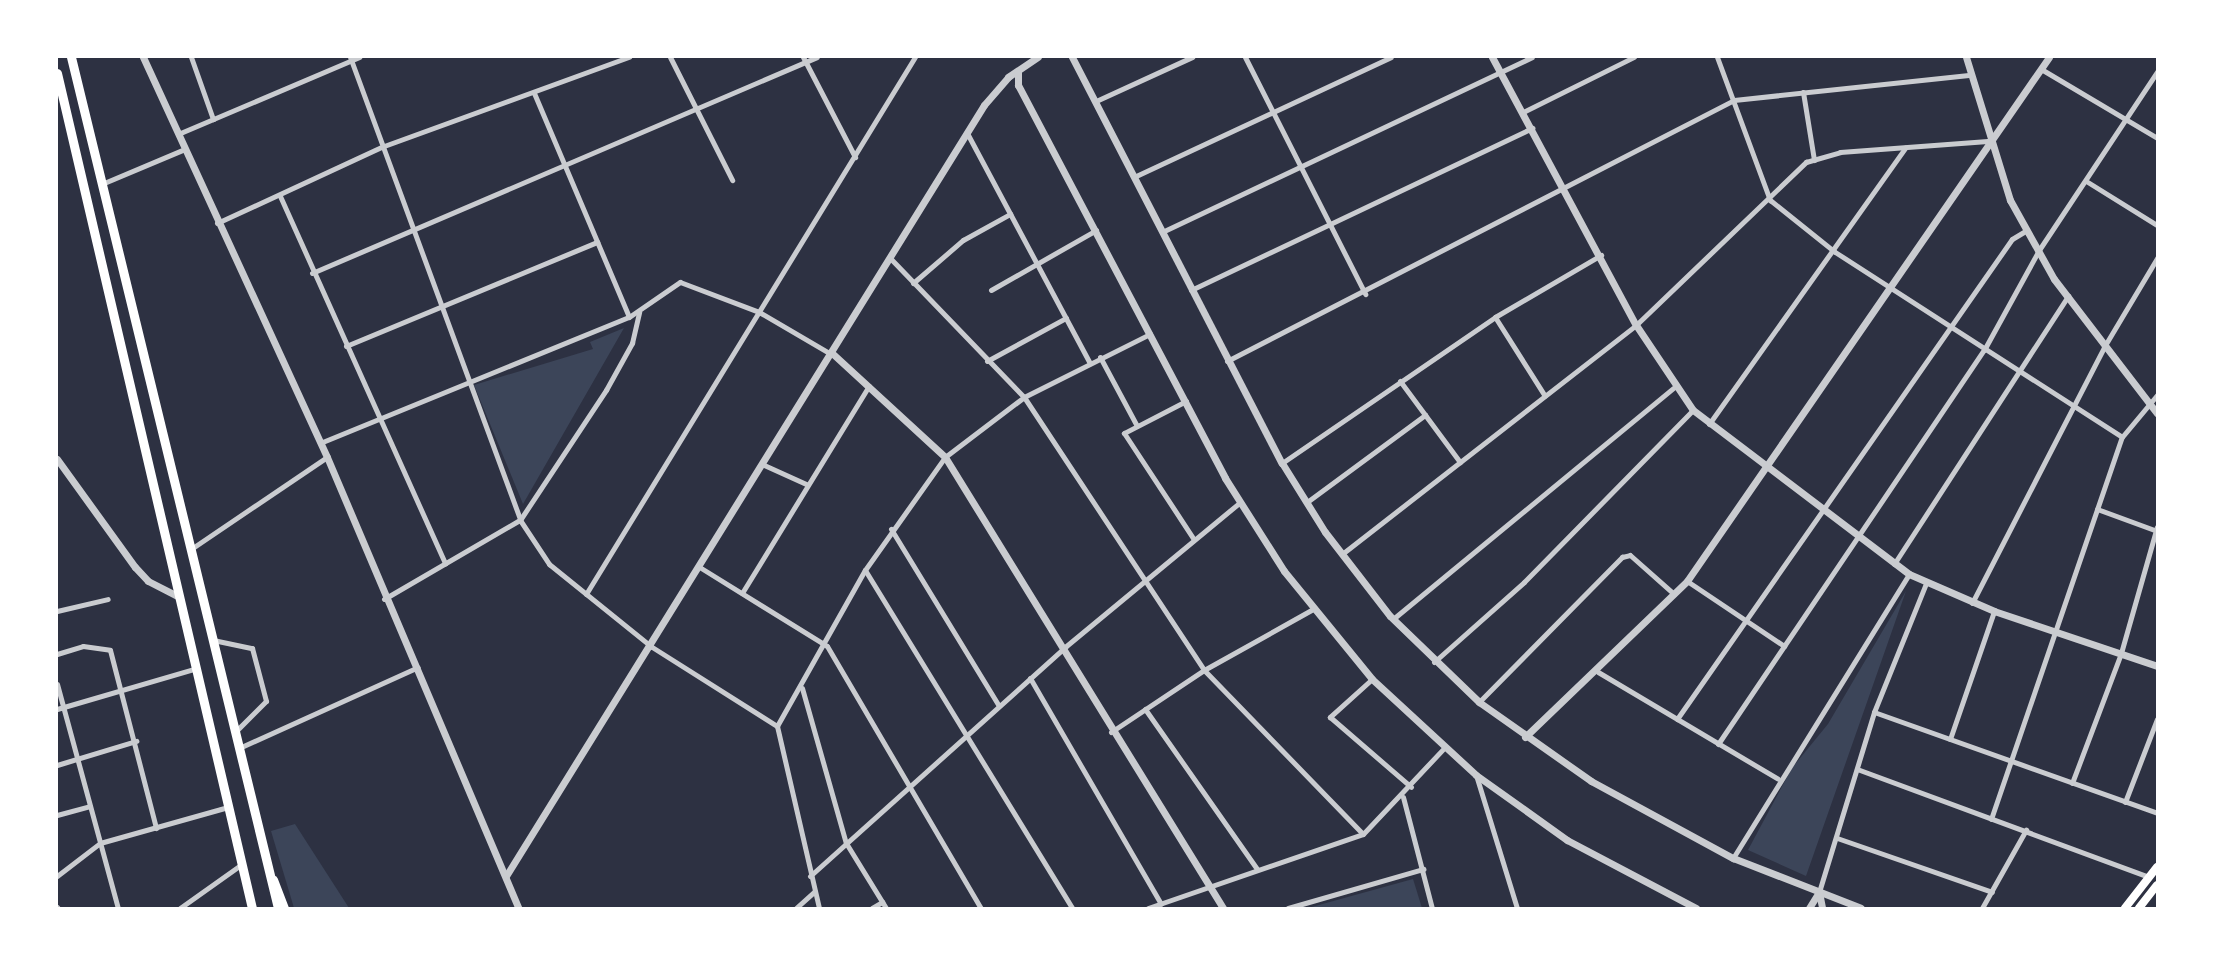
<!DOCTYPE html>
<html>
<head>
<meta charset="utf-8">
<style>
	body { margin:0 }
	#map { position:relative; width:2214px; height:965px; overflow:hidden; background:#2d3142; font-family:Arial,sans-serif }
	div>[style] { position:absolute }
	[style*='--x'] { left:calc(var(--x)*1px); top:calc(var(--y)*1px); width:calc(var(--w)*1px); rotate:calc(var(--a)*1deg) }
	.green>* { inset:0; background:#3c4559 }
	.minor>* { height:5px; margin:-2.5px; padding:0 2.5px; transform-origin:2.5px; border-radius:2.5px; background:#caccd0 }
	.tertiary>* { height:7px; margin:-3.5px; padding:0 3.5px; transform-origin:3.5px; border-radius:3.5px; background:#caccd0 }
	.secondary>* { height:8px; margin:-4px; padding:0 4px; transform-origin:4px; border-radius:4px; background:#fff }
	.trunk>* { height:9px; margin:-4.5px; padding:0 4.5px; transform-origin:4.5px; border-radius:4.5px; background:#fff }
	span { translate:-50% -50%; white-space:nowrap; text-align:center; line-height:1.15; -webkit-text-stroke:4.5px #fff; paint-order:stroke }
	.frame { position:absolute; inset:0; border:58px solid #fff; pointer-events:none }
</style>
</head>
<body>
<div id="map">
	<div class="green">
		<i style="clip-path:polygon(624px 328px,523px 504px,474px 385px,593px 349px,590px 342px)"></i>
		<i style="clip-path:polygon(1906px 591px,1806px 876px,1748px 850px,1792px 768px,1828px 724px)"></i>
		<i style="clip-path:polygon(295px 824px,349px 908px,294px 908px,271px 831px)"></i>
		<i style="clip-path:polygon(1413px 879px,1422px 908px,1308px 908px)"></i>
	</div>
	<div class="minor">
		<i style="--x:191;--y:57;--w:66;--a:70.5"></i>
		<i style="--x:350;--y:57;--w:493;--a:69.8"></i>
		<i style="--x:520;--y:520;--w:53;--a:56.6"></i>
		<i style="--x:549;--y:564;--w:132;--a:38.9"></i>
		<i style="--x:652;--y:647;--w:148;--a:32.3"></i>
		<i style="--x:777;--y:726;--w:187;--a:77"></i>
		<i style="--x:670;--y:57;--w:138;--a:63.2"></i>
		<i style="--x:803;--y:57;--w:113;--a:62.5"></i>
		<i style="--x:1245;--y:57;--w:266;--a:63.1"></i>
		<i style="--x:1717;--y:57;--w:153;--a:69.7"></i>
		<i style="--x:1770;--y:200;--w:83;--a:38.7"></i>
		<i style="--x:1835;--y:252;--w:341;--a:32.8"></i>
		<i style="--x:2041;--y:69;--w:135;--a:30.7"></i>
		<i style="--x:1803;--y:92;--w:69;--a:80.8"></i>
		<i style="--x:534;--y:93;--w:243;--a:67"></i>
		<i style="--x:1096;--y:101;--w:106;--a:-24.6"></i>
		<i style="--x:1523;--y:112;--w:124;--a:-26.4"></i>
		<i style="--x:967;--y:133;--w:261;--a:61.9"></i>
		<i style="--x:178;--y:134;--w:197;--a:-23"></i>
		<i style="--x:1136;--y:176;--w:281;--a:-25"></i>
		<i style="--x:2086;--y:181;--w:84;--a:31.8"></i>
		<i style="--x:104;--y:183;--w:88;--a:-22.8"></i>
		<i style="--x:280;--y:196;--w:403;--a:65.8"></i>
		<i style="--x:217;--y:223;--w:184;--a:-24.8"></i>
		<i style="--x:384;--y:146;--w:261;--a:-20"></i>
		<i style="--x:1162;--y:232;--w:409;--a:-25.3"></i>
		<i style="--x:891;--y:259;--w:192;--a:46.1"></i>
		<i style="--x:1024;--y:397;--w:327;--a:56.6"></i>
		<i style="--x:1204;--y:670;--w:228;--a:45.9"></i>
		<i style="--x:312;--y:273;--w:549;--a:-23.16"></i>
		<i style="--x:913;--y:283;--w:66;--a:-40.7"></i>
		<i style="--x:963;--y:240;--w:54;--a:-29"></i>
		<i style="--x:991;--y:290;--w:121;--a:-29.7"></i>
		<i style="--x:1191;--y:290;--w:378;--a:-25.4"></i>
		<i style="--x:1495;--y:317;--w:93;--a:57.7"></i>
		<i style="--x:346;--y:346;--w:272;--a:-22.5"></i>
		<i style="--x:1100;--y:357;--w:78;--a:61.8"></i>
		<i style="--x:987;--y:361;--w:90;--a:-28.6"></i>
		<i style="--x:1227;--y:361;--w:570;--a:-27.24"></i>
		<i style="--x:1734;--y:100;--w:236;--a:-6.1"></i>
		<i style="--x:1400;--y:381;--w:101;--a:53.5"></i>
		<i style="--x:1186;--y:401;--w:70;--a:152.7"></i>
		<i style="--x:1124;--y:433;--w:126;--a:56.7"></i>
		<i style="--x:1709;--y:424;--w:339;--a:-54.6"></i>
		<i style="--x:320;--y:443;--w:334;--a:-22.2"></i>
		<i style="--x:629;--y:317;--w:62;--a:-34.5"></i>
		<i style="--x:680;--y:282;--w:85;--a:20.8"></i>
		<i style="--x:759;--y:312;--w:83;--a:30.3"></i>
		<i style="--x:1282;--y:463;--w:258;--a:-34.4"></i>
		<i style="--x:1495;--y:317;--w:123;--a:-30.3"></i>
		<i style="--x:764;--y:465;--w:48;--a:24.4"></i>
		<i style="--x:1307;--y:502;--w:147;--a:-36.4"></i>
		<i style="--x:2097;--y:509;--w:64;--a:20.1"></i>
		<i style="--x:891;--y:529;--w:207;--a:58.6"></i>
		<i style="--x:191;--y:549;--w:164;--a:-34.1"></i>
		<i style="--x:1342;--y:554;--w:373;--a:-37.9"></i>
		<i style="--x:1636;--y:325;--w:236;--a:-43.8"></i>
		<i style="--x:1806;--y:162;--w:35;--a:-16"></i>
		<i style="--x:1840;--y:152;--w:148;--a:-4.3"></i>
		<i style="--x:1894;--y:564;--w:320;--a:-57"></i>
		<i style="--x:701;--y:568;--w:148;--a:31.8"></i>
		<i style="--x:827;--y:646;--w:304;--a:59.6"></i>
		<i style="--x:865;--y:570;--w:396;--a:58.5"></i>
		<i style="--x:1687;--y:581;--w:117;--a:33.8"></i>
		<i style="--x:742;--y:593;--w:243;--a:-58.5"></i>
		<i style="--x:586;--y:594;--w:630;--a:-58.51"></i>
		<i style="--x:384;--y:599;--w:157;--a:-30.2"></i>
		<i style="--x:520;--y:520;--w:156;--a:-56.5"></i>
		<i style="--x:606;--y:390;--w:54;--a:-61"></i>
		<i style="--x:632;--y:343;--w:32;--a:-77"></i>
		<i style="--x:1972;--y:603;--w:288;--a:-62.7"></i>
		<i style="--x:2104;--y:347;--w:104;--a:-59.2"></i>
		<i style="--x:57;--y:611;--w:52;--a:-13.2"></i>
		<i style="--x:1393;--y:619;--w:363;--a:-39.5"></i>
		<i style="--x:213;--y:640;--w:40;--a:12"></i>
		<i style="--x:252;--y:648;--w:55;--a:75.2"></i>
		<i style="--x:266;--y:701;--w:44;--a:135"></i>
		<i style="--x:57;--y:654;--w:27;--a:-17"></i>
		<i style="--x:83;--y:646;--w:27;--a:8"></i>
		<i style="--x:110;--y:650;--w:184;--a:75.5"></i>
		<i style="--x:1434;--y:662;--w:120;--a:-41.6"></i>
		<i style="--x:1524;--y:582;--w:241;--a:-45.5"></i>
		<i style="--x:1598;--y:672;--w:209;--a:30.7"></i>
		<i style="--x:1030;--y:678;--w:261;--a:59.9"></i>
		<i style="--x:1372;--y:679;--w:57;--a:137.9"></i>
		<i style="--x:1330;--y:717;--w:107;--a:40.8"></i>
		<i style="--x:57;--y:684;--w:232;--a:74.8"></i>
		<i style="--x:802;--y:688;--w:161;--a:74.2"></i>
		<i style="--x:846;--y:843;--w:76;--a:58.4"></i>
		<i style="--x:1479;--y:702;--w:204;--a:-45.4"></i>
		<i style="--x:1622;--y:557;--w:8;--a:-14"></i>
		<i style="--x:1630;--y:555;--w:59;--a:41.6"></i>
		<i style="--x:57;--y:709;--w:143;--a:-16.3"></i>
		<i style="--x:1145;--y:709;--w:195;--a:55"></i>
		<i style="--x:1874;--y:712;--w:300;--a:19.6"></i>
		<i style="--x:1677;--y:719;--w:585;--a:-55.09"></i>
		<i style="--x:2012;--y:239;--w:17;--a:-31"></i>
		<i style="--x:777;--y:726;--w:179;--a:-60.6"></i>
		<i style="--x:865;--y:570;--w:138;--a:-54.7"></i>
		<i style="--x:945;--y:457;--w:99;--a:-37.2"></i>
		<i style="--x:1024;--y:397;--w:141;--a:-26.6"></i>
		<i style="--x:1111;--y:732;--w:112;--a:-33.7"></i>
		<i style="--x:1204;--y:670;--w:127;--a:-29.2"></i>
		<i style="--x:1950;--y:739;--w:135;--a:-71"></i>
		<i style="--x:1718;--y:744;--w:475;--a:-56"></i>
		<i style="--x:1984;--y:350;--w:114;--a:-61.2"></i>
		<i style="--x:2039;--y:250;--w:214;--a:-56.5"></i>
		<i style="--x:239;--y:748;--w:196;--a:-24.3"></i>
		<i style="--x:57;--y:765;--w:83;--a:-16.9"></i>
		<i style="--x:1857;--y:769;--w:311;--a:20.3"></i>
		<i style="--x:1476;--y:775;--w:139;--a:72.9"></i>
		<i style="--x:2072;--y:783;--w:139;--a:-69.3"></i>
		<i style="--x:2121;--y:653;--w:131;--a:-74.1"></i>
		<i style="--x:1403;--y:797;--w:115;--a:75.4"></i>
		<i style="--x:2125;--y:802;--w:89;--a:-68.9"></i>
		<i style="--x:57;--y:815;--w:34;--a:-15"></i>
		<i style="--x:1991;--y:819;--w:404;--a:-71.1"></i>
		<i style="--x:2122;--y:437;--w:55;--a:-50.2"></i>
		<i style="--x:1837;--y:838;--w:164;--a:19.2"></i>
		<i style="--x:1733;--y:858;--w:334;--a:-58.2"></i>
		<i style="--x:57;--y:876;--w:54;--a:-37.5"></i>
		<i style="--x:100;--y:843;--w:133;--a:-15.7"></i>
		<i style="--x:810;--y:876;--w:343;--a:-41.9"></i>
		<i style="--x:1065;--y:647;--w:227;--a:-39.6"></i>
		<i style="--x:1819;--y:892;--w:188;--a:-73"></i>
		<i style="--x:1874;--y:712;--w:139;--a:-68"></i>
		<i style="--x:57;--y:907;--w:1;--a:45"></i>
		<i style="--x:180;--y:908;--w:76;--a:-35.4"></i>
		<i style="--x:796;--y:908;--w:25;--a:-42"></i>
		<i style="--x:872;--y:908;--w:12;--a:-31"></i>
		<i style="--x:1148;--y:908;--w:227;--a:-19"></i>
		<i style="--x:1363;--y:834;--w:118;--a:-46.7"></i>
		<i style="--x:1288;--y:908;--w:141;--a:-16.1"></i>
		<i style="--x:1982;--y:908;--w:90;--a:-60.6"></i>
	</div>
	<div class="tertiary">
		<i style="--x:143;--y:57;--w:440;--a:65.3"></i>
		<i style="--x:327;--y:457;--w:490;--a:67"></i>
		<i style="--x:1072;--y:57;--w:457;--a:62.7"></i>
		<i style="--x:1282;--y:463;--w:81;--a:58.1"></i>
		<i style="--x:1325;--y:532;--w:106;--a:52.3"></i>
		<i style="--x:1390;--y:616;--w:124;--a:44"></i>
		<i style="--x:1479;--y:702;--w:137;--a:35.2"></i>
		<i style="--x:1591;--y:781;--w:162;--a:28.5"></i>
		<i style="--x:1733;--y:858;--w:137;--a:21.3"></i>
		<i style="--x:1492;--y:57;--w:304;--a:61.8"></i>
		<i style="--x:1636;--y:325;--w:102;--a:56.2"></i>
		<i style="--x:1693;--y:410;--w:271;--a:37.2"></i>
		<i style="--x:1909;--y:574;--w:93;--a:23.5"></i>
		<i style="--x:1994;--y:611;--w:172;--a:18.6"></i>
		<i style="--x:1966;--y:57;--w:150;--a:72.9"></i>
		<i style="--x:2010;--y:200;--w:90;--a:60.9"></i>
		<i style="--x:2054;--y:279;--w:169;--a:52.5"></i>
		<i style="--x:1018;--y:71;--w:14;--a:90"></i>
		<i style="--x:1018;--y:85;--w:444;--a:62.2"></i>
		<i style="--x:1225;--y:478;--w:110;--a:57.6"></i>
		<i style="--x:1284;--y:571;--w:139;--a:50.8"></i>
		<i style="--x:1372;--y:679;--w:142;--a:42.7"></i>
		<i style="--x:1476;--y:775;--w:112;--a:35.5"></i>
		<i style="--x:1567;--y:840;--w:146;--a:27.8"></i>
		<i style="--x:833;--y:354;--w:152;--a:42.6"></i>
		<i style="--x:945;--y:457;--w:530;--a:58.35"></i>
		<i style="--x:57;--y:459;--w:133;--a:54.2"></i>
		<i style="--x:135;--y:567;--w:19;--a:47"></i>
		<i style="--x:148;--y:581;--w:31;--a:27"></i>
		<i style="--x:1525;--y:737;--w:225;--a:-43.9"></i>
		<i style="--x:1687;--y:581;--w:637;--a:-55.36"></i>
		<i style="--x:506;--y:876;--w:907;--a:-58.2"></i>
		<i style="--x:984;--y:105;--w:37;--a:-49"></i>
		<i style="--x:1008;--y:77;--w:36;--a:-34"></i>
		<i style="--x:1819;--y:892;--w:16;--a:79"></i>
		<i style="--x:1809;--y:908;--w:19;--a:-58"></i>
	</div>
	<div class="secondary">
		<i style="--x:274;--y:880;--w:30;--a:69"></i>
		<i style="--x:2125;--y:908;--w:52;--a:-52"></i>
		<i style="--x:2139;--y:908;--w:29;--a:-52"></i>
	</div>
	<div class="trunk">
		<i style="--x:71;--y:57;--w:876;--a:76.33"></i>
		<i style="--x:57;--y:73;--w:857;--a:76.86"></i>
	</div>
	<div class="frame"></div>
</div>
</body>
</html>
